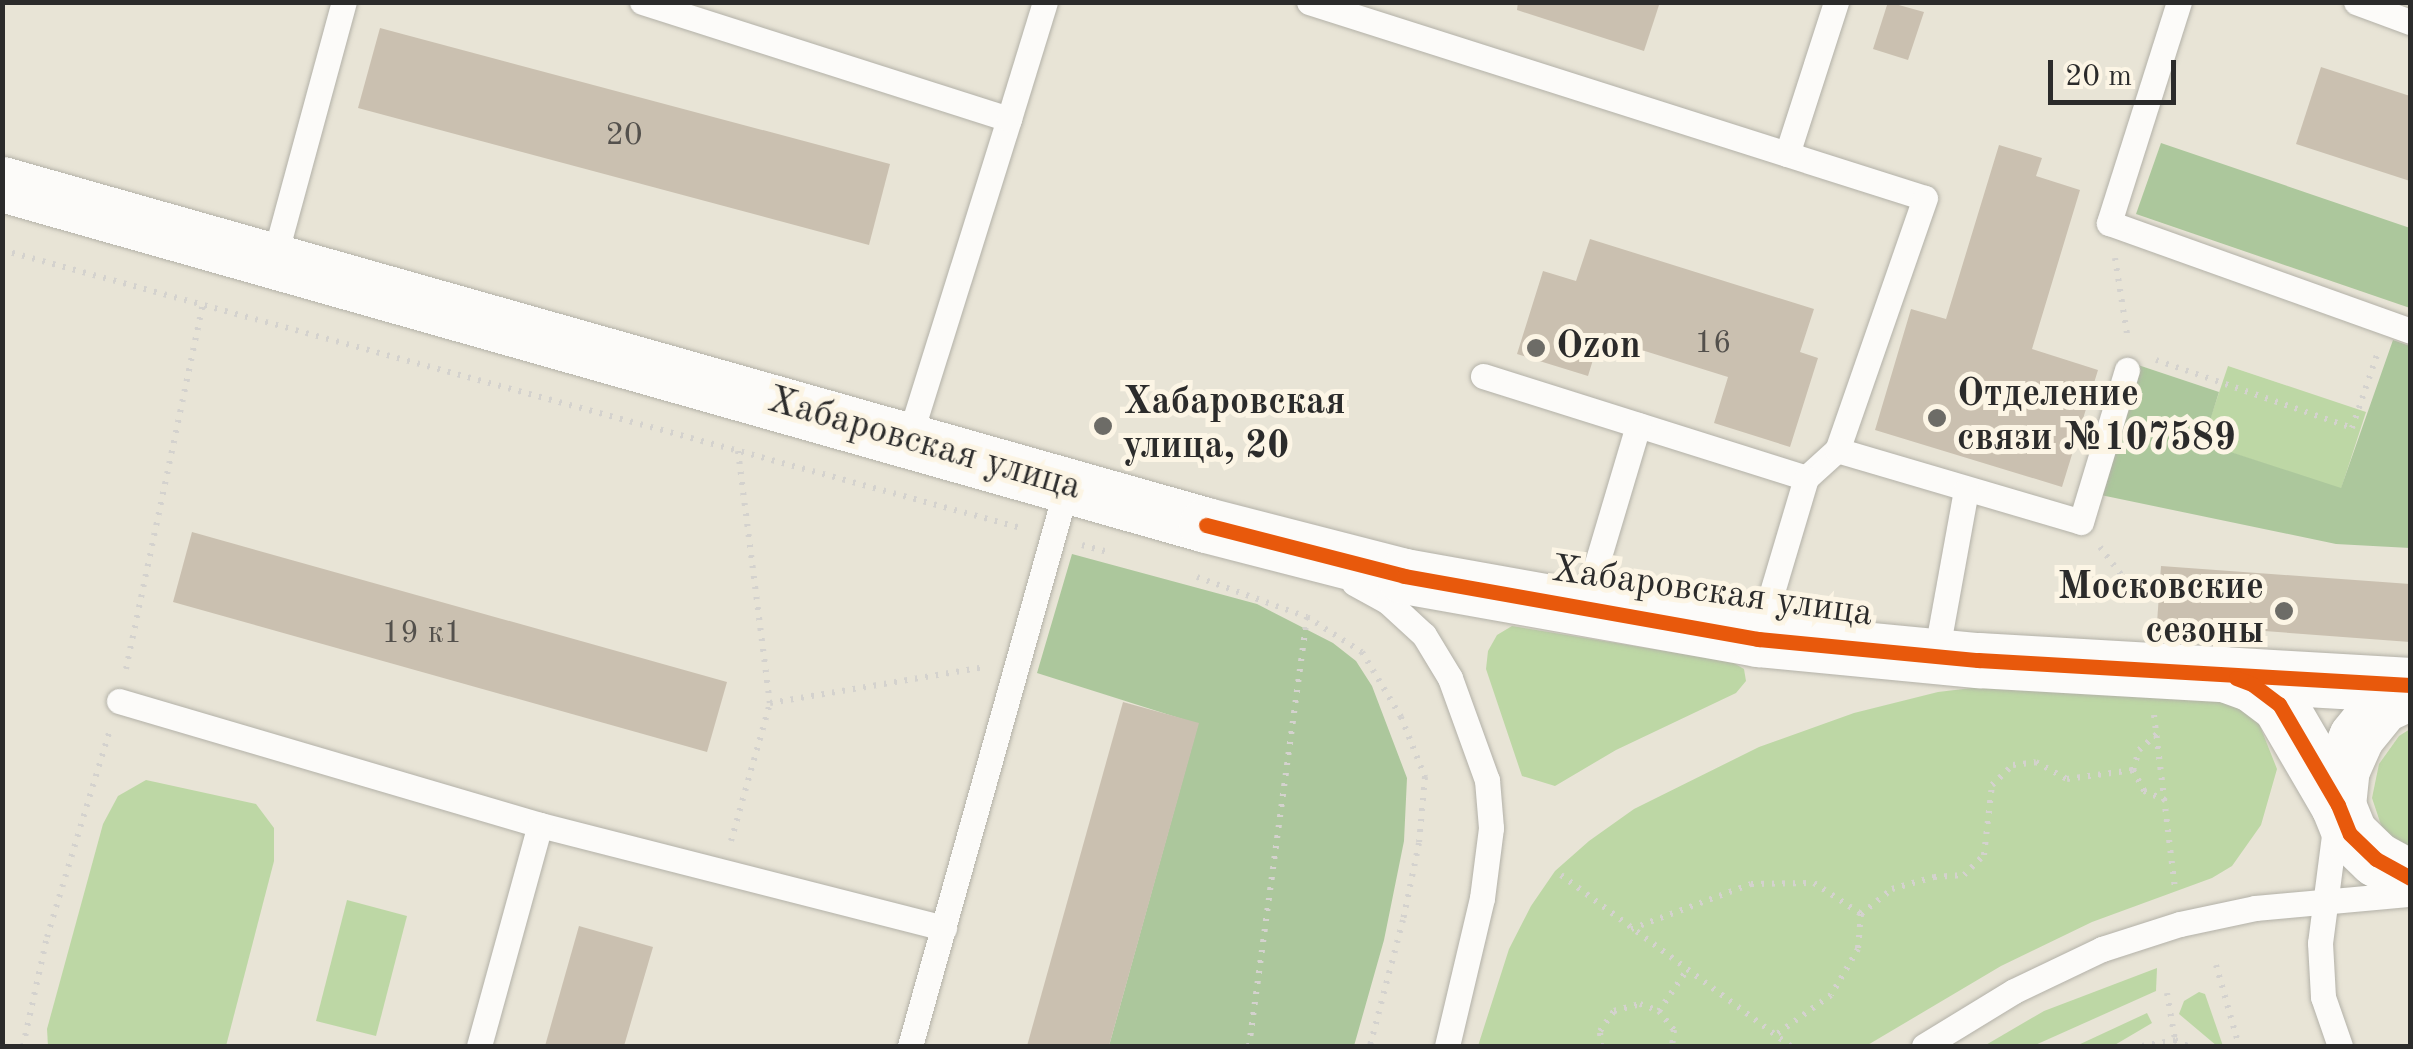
<!DOCTYPE html>
<html>
<head>
<meta charset="utf-8">
<style>
	body { margin:0 }
	#map { position:relative; width:2413px; height:1049px; overflow:hidden; background:#e8e4d6; font-family:"Old Standard TT",serif }
	div>[style] { position:absolute }
	[style*='--x'] { left:calc(var(--x)*1px); top:calc(var(--y)*1px); width:calc(var(--w)*1px); rotate:calc(var(--a)*1deg) }
	.green>* { inset:0; background:#bdd7a5 }
	.forest>* { inset:0; background:#acc79c }
	.building>* { inset:0; background:#cac0b0 }
	.path>* { height:6px; margin-top:-3px; transform-origin:0; background:repeating-linear-gradient(90deg,#d4d2ce 0 2.5px,transparent 0 10.5px) }
	.roads { filter:drop-shadow(0 0 2px #b3b1a8) drop-shadow(0 0 2px #b3b1a8) }
	.lane>* { height:25px; margin:-12.5px; padding:0 12.5px; transform-origin:12.5px; border-radius:12.5px; background:#fcfbf9 }
	.secondary>* { height:55px; margin:-27.5px; padding:0 27.5px; transform-origin:27.5px; border-radius:27.5px; background:#fcfbf9 }
	.cycleway>* { height:15px; margin:-7.5px; padding:0 7.5px; transform-origin:7.5px; border-radius:7.5px; background:#e8590c }
	.dots>* { width:28px; height:28px; translate:-50% -50%; box-sizing:border-box; border:5px solid #fcf5e5; border-radius:50% }
	span { translate:-50% -50%; white-space:nowrap; text-align:center; line-height:1.15; -webkit-text-stroke:10px #fcf5e5; paint-order:stroke }
	.number-label { font-size:32px; color:#53504c }
	.number-label span { -webkit-text-stroke-width:0 }
	.poi-label { font-size:38px; color:#2b2b2b; font-weight:700 }
	.left { translate:0 -50%; text-align:left }
	.right { translate:-100% -50%; text-align:right }
	.street-label { font-size:38px; color:#2b2b2b }
	.frame { position:absolute; inset:0; border:5px solid #2b2b2b; pointer-events:none }
	.scale { position:absolute; left:2048px; top:60px; width:128px; height:45px; box-sizing:border-box; border:5px solid #2b2b2b; border-top:0; padding-left:12px; font-size:30px; line-height:35px; white-space:nowrap; color:#2b2b2b; -webkit-text-stroke:8px #fcf5e5; paint-order:stroke }
</style>
</head>
<body>
<div id="map">
	<div class="green">
		<i style="clip-path:polygon(2228px 366px,2366px 412px,2341px 489px,2202px 443px)"></i>
		<i style="clip-path:polygon(1512px 626px,1732px 662px,1744px 669px,1746px 681px,1736px 693px,1616px 750px,1555px 786px,1522px 776px,1486px 669px,1488px 651px,1497px 635px)"></i>
		<i style="clip-path:polygon(1989px 686px,2221px 699px,2240px 707px,2258px 721px,2277px 769px,2261px 825px,2232px 866px,2212px 878px,2092px 922px,2001px 966px,1866px 1046px,1478px 1046px,1509px 949px,1531px 906px,1555px 871px,1589px 841px,1634px 809px,1759px 747px,1854px 713px,1938px 692px)"></i>
		<i style="clip-path:polygon(2410px 729px,2410px 852px,2383px 831px,2372px 798px,2379px 764px,2399px 736px)"></i>
		<i style="clip-path:polygon(146px 780px,256px 804px,274px 828px,274px 861px,226px 1046px,48px 1046px,47px 1029px,103px 824px,118px 796px)"></i>
		<i style="clip-path:polygon(347px 900px,407px 916px,376px 1036px,316px 1021px)"></i>
		<i style="clip-path:polygon(2157px 968px,2156px 991px,2033px 1046px,1984px 1046px,2044px 1011px)"></i>
		<i style="clip-path:polygon(2199px 992px,2205px 994px,2223px 1046px,2217px 1046px,2179px 1014px,2184px 1001px)"></i>
		<i style="clip-path:polygon(2147px 1013px,2152px 1023px,2113px 1046px,2076px 1046px)"></i>
	</div>
	<div class="forest">
		<i style="clip-path:polygon(2161px 143px,2410px 228px,2410px 308px,2136px 214px)"></i>
		<i style="clip-path:polygon(2393px 340px,2410px 346px,2410px 548px,2336px 544px,2096px 494px,2135px 364px,2219px 392px,2203px 443px,2341px 488px)"></i>
		<i style="clip-path:polygon(1072px 554px,1257px 604px,1333px 643px,1356px 661px,1372px 686px,1407px 778px,1404px 841px,1384px 940px,1354px 1046px,1109px 1046px,1198px 724px,1037px 673px)"></i>
	</div>
	<div class="building">
		<i style="clip-path:polygon(1518px 2px,1660px 2px,1644px 51px,1517px 10px)"></i>
		<i style="clip-path:polygon(1888px 2px,1924px 12px,1908px 60px,1873px 49px)"></i>
		<i style="clip-path:polygon(380px 28px,890px 164px,869px 245px,358px 108px)"></i>
		<i style="clip-path:polygon(2321px 67px,2410px 96px,2410px 181px,2296px 144px)"></i>
		<i style="clip-path:polygon(1999px 145px,2042px 158px,2036px 176px,2080px 190px,2032px 349px,2098px 370px,2062px 487px,1875px 430px,1911px 309px,1946px 319px)"></i>
		<i style="clip-path:polygon(1590px 239px,1814px 309px,1800px 352px,1818px 358px,1790px 447px,1714px 423px,1728px 377px,1600px 337px,1588px 376px,1517px 354px,1543px 271px,1576px 281px)"></i>
		<i style="clip-path:polygon(192px 532px,727px 682px,707px 752px,173px 602px)"></i>
		<i style="clip-path:polygon(2161px 566px,2410px 584px,2410px 642px,2157px 623px)"></i>
		<i style="clip-path:polygon(1123px 702px,1199px 723px,1109px 1046px,1027px 1046px)"></i>
		<i style="clip-path:polygon(579px 926px,653px 947px,624px 1046px,545px 1046px)"></i>
	</div>
	<div class="path">
		<i style="--x:2;--y:250;--w:1056;--a:15.26"></i>
		<i style="--x:2115;--y:258;--w:83;--a:81"></i>
		<i style="--x:2156;--y:360;--w:207;--a:19.1"></i>
		<i style="--x:2352;--y:428;--w:80;--a:-71.1"></i>
		<i style="--x:738;--y:451;--w:254;--a:82.8"></i>
		<i style="--x:1082;--y:545;--w:27;--a:15"></i>
		<i style="--x:2100;--y:547;--w:64;--a:52.6"></i>
		<i style="--x:1197;--y:577;--w:117;--a:20"></i>
		<i style="--x:1307;--y:617;--w:65;--a:32.5"></i>
		<i style="--x:1362;--y:652;--w:76;--a:59"></i>
		<i style="--x:1401;--y:717;--w:65;--a:68.2"></i>
		<i style="--x:1425;--y:777;--w:66;--a:95.2"></i>
		<i style="--x:1419;--y:843;--w:79;--a:101.7"></i>
		<i style="--x:1403;--y:920;--w:130;--a:104.7"></i>
		<i style="--x:126;--y:669;--w:370;--a:-78.1"></i>
		<i style="--x:2154;--y:715;--w:174;--a:83.1"></i>
		<i style="--x:2133;--y:770;--w:24;--a:62"></i>
		<i style="--x:2144;--y:791;--w:23;--a:23"></i>
		<i style="--x:731;--y:841;--w:143;--a:-74.2"></i>
		<i style="--x:770;--y:703;--w:218;--a:-9.5"></i>
		<i style="--x:1561;--y:875;--w:286;--a:36.7"></i>
		<i style="--x:1861;--y:914;--w:40;--a:-39"></i>
		<i style="--x:1892;--y:889;--w:44;--a:-15.9"></i>
		<i style="--x:1934;--y:877;--w:30;--a:-4"></i>
		<i style="--x:1964;--y:875;--w:28;--a:-45"></i>
		<i style="--x:1984;--y:855;--w:70;--a:-83.5"></i>
		<i style="--x:1992;--y:785;--w:29;--a:-44"></i>
		<i style="--x:2013;--y:765;--w:23;--a:-7"></i>
		<i style="--x:2036;--y:762;--w:35;--a:29"></i>
		<i style="--x:2067;--y:779;--w:67;--a:-7.8"></i>
		<i style="--x:2133;--y:770;--w:21;--a:-73"></i>
		<i style="--x:2139;--y:750;--w:24;--a:-42"></i>
		<i style="--x:1631;--y:929;--w:128;--a:-20.6"></i>
		<i style="--x:1751;--y:884;--w:63;--a:-0.9"></i>
		<i style="--x:1814;--y:883;--w:56;--a:33.4"></i>
		<i style="--x:1861;--y:914;--w:35;--a:95"></i>
		<i style="--x:1858;--y:949;--w:53;--a:120.4"></i>
		<i style="--x:1831;--y:995;--w:70;--a:144.3"></i>
		<i style="--x:2216;--y:965;--w:84;--a:74.1"></i>
		<i style="--x:2167;--y:993;--w:48;--a:80.3"></i>
		<i style="--x:1659;--y:1011;--w:50;--a:-55.7"></i>
		<i style="--x:23;--y:1046;--w:112;--a:-77.6"></i>
		<i style="--x:47;--y:937;--w:216;--a:-73.1"></i>
		<i style="--x:1249;--y:1046;--w:433;--a:-82.3"></i>
		<i style="--x:1601;--y:1046;--w:15;--a:-94"></i>
		<i style="--x:1600;--y:1031;--w:24;--a:-55"></i>
		<i style="--x:1614;--y:1011;--w:27;--a:-15"></i>
		<i style="--x:1640;--y:1004;--w:20;--a:20"></i>
		<i style="--x:1659;--y:1011;--w:24;--a:52"></i>
		<i style="--x:1674;--y:1030;--w:16;--a:97"></i>
		<i style="--x:2142;--y:1046;--w:34;--a:-10"></i>
		<i style="--x:2175;--y:1040;--w:14;--a:25"></i>
	</div>
	<div class="roads">
		<div class="lane">
			<i style="--x:642;--y:2;--w:385;--a:17.7"></i>
			<i style="--x:1009;--y:119;--w:337;--a:107.4"></i>
			<i style="--x:1309;--y:2;--w:646;--a:17.65"></i>
			<i style="--x:1925;--y:198;--w:267;--a:109.2"></i>
			<i style="--x:2179;--y:2;--w:232;--a:107.6"></i>
			<i style="--x:2109;--y:223;--w:320;--a:19.7"></i>
			<i style="--x:2356;--y:2;--w:58;--a:20.3"></i>
			<i style="--x:1009;--y:119;--w:122;--a:-72.9"></i>
			<i style="--x:1787;--y:154;--w:160;--a:-72.1"></i>
			<i style="--x:274;--y:259;--w:266;--a:-74.8"></i>
			<i style="--x:1483;--y:376;--w:339;--a:17.5"></i>
			<i style="--x:1806;--y:478;--w:42;--a:-42.1"></i>
			<i style="--x:1837;--y:450;--w:254;--a:16.4"></i>
			<i style="--x:2081;--y:522;--w:159;--a:-73.2"></i>
			<i style="--x:1354;--y:583;--w:38;--a:29"></i>
			<i style="--x:1387;--y:601;--w:50;--a:42.6"></i>
			<i style="--x:1424;--y:635;--w:50;--a:58.8"></i>
			<i style="--x:1450;--y:678;--w:109;--a:70.1"></i>
			<i style="--x:1487;--y:780;--w:48;--a:85.2"></i>
			<i style="--x:1491;--y:828;--w:71;--a:97.3"></i>
			<i style="--x:1482;--y:898;--w:152;--a:103.3"></i>
			<i style="--x:1583;--y:610;--w:193;--a:-73.4"></i>
			<i style="--x:1758;--y:639;--w:168;--a:-73.4"></i>
			<i style="--x:1936;--y:655;--w:168;--a:-79.7"></i>
			<i style="--x:119;--y:701;--w:439;--a:16.4"></i>
			<i style="--x:540;--y:825;--w:417;--a:14.3"></i>
			<i style="--x:2336;--y:820;--w:124;--a:97.4"></i>
			<i style="--x:2320;--y:943;--w:54;--a:86.8"></i>
			<i style="--x:2323;--y:997;--w:52;--a:70.9"></i>
			<i style="--x:479;--y:1046;--w:229;--a:-74.6"></i>
			<i style="--x:910;--y:1046;--w:582;--a:-74.34"></i>
			<i style="--x:1924;--y:1046;--w:105;--a:-31.4"></i>
			<i style="--x:2014;--y:991;--w:98;--a:-25.5"></i>
			<i style="--x:2102;--y:949;--w:82;--a:-17.8"></i>
			<i style="--x:2180;--y:924;--w:77;--a:-12"></i>
			<i style="--x:2255;--y:908;--w:156;--a:-5.2"></i>
		</div>
		<div class="secondary">
			<i style="--x:2;--y:184;--w:1251;--a:15.81"></i>
			<i style="--x:1206;--y:525;--w:204;--a:14.4"></i>
			<i style="--x:1404;--y:576;--w:360;--a:10.1"></i>
			<i style="--x:1758;--y:639;--w:221;--a:5.5"></i>
			<i style="--x:1978;--y:660;--w:433;--a:3.3"></i>
			<i style="--x:2224;--y:674;--w:30;--a:20"></i>
			<i style="--x:2252;--y:684;--w:34;--a:37"></i>
			<i style="--x:2279;--y:704;--w:117;--a:59.7"></i>
			<i style="--x:2338;--y:805;--w:31;--a:68"></i>
			<i style="--x:2350;--y:834;--w:36;--a:44"></i>
			<i style="--x:2376;--y:859;--w:39;--a:29"></i>
			<i style="--x:2338;--y:805;--w:36;--a:-84"></i>
			<i style="--x:2342;--y:769;--w:35;--a:-66"></i>
			<i style="--x:2356;--y:737;--w:41;--a:-50.9"></i>
			<i style="--x:2382;--y:705;--w:31;--a:-25"></i>
		</div>
	</div>
	<div class="cycleway">
		<i style="--x:1206;--y:525;--w:204;--a:14.4"></i>
		<i style="--x:1404;--y:576;--w:360;--a:10.1"></i>
		<i style="--x:1758;--y:639;--w:221;--a:5.5"></i>
		<i style="--x:1978;--y:660;--w:433;--a:3.3"></i>
		<i style="--x:2236;--y:678;--w:17;--a:21"></i>
		<i style="--x:2252;--y:684;--w:34;--a:37"></i>
		<i style="--x:2279;--y:704;--w:117;--a:59.7"></i>
		<i style="--x:2338;--y:805;--w:31;--a:68"></i>
		<i style="--x:2350;--y:834;--w:36;--a:44"></i>
		<i style="--x:2376;--y:859;--w:39;--a:29"></i>
	</div>
	<div class="dots">
		<i style="left:1536px;top:348px;background:#6d6c67"></i>
		<i style="left:1937px;top:418px;background:#6d6c67"></i>
		<i style="left:1103px;top:426px;background:#6d6c67"></i>
		<i style="left:2284px;top:611px;background:#6d6c67"></i>
	</div>
	<div class="number-label">
		<span style="left:624px;top:136px">20</span>
		<span style="left:1713px;top:344px">16</span>
		<span style="left:422px;top:634px">19 к1</span>
	</div>
	<div class="poi-label">
		<span class="left" style="left:1556px;top:348px">Ozon</span>
		<span class="left" style="left:1957px;top:418px">Отделение<br>связи №107589</span>
		<span class="left" style="left:1123px;top:426px">Хабаровская<br>улица, 20</span>
		<span class="right" style="left:2264px;top:611px">Московские<br>сезоны</span>
	</div>
	<div class="street-label">
		<span style="left:924px;top:445px;rotate:16deg">Хабаровская улица</span>
		<span style="left:1712px;top:593px;rotate:8deg">Хабаровская улица</span>
	</div>
	<div class="frame"></div>
	<div class="scale">20 m</div>
</div>
</body>
</html>
